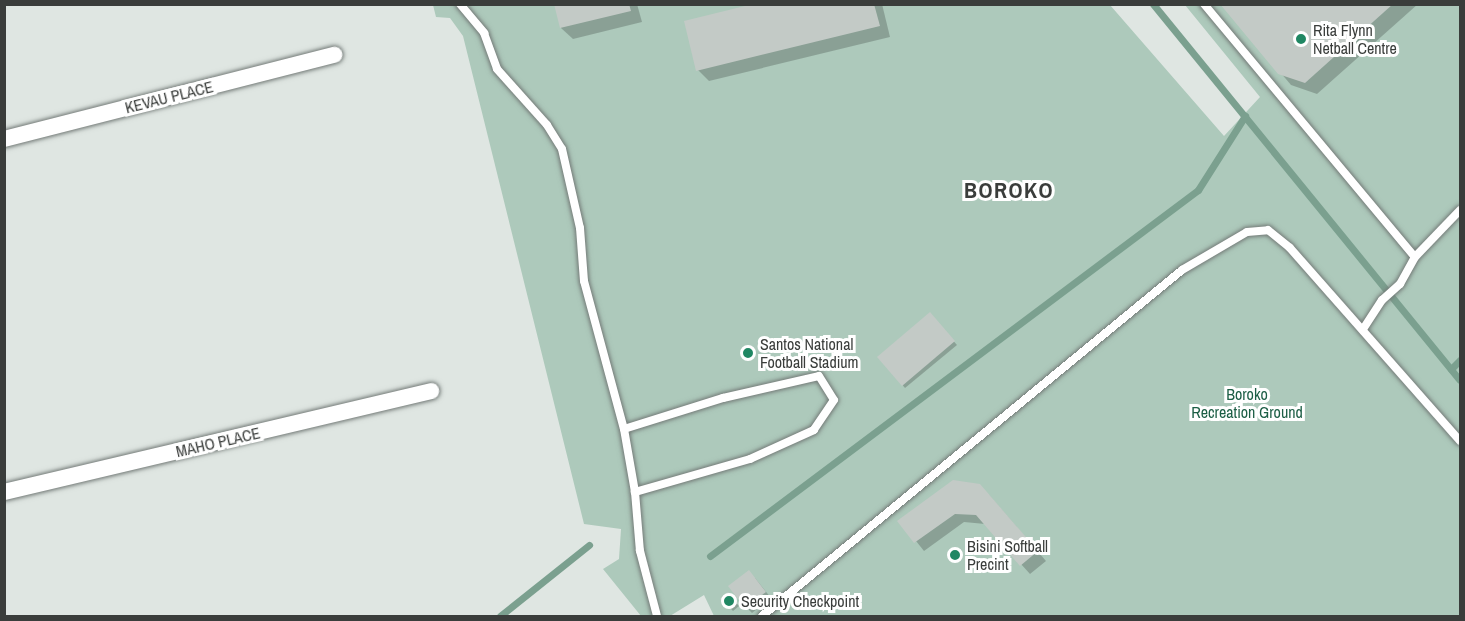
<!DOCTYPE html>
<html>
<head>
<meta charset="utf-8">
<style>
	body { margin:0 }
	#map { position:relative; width:1465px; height:621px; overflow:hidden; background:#dfe6e2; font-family:"Archivo Narrow",sans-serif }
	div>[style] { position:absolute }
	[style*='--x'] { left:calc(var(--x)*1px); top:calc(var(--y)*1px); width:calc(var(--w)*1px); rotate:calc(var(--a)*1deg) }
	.green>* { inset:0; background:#adc9bb }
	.shadow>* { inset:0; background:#0003 }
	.stream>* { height:7px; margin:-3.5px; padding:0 3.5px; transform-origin:3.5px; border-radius:3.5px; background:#7ba08f }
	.building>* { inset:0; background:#c3cac6 }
	.roads { filter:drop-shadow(0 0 2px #747b78) drop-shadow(0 0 2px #747b78) }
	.service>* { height:8px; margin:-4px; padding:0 4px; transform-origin:4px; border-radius:4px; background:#fff }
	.minor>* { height:16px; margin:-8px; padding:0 8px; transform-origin:8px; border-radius:8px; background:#fff }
	.dots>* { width:16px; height:16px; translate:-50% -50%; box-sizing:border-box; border:3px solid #fff; border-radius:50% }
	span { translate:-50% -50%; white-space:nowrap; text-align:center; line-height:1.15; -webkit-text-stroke:6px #fff; paint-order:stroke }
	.poi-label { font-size:16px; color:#3a3d3b }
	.left { translate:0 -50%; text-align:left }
	.street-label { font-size:16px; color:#3a3d3b }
	.park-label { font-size:16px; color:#1c5e45 }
	.district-label { font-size:22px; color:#3a3d3b; font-weight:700; letter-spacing:1.5px }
	.frame { position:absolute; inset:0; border:6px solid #3a3d3b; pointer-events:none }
</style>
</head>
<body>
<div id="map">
	<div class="green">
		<i style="clip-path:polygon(433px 5px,1110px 5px,1224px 136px,1260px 97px,1185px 5px,1460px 5px,1460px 616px,714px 616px,704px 595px,670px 616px,641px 616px,603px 569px,619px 559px,621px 529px,584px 524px,463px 36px,450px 18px,436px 17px)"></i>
	</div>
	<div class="shadow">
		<i style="clip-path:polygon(556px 4px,637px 4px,642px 22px,573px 39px,561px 28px)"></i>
		<i style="clip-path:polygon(759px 4px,882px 4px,890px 37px,709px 81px,698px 70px)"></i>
		<i style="clip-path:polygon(1222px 4px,1418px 4px,1317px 94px,1291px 85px)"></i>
		<i style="clip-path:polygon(930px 314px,957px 345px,905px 388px,879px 357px)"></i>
		<i style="clip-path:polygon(989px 495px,1046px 561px,1030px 574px,985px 524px,964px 522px,924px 551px,900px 521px)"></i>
		<i style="clip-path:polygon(755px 578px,771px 598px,752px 613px,746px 607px)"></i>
		<i style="clip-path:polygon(728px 594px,739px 606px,733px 611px,722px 599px)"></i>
	</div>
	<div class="stream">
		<i style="--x:1153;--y:4;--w:485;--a:50.8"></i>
		<i style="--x:1451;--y:369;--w:13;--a:-45"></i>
		<i style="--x:710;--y:556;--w:610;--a:-36.87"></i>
		<i style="--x:1198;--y:190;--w:88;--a:-57.6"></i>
		<i style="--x:500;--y:616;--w:114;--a:-38.6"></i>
	</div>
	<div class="building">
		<i style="clip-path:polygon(554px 4px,629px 4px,631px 11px,560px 28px)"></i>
		<i style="clip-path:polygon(753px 4px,874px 4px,880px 26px,696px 71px,684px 21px)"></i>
		<i style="clip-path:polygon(1220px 4px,1393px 4px,1305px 83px,1278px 74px)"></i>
		<i style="clip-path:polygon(930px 312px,955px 341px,902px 386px,877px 357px)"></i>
		<i style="clip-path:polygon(953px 480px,980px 484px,1038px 551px,1020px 566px,976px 515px,955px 514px,914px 543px,897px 521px)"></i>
		<i style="clip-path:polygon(749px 570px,766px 592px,745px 608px,728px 586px)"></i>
		<i style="clip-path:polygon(728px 592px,738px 603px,730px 609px,720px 599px)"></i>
	</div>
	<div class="roads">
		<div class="service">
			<i style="--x:460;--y:4;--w:38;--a:50"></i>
			<i style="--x:484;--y:33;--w:38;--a:70"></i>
			<i style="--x:497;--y:69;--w:75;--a:48.2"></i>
			<i style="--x:547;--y:125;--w:28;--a:58"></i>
			<i style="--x:562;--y:149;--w:81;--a:77.2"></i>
			<i style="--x:580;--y:228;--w:53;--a:85.7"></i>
			<i style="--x:584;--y:281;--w:153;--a:74.9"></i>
			<i style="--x:624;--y:429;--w:64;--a:80.1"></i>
			<i style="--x:635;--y:492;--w:59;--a:85.2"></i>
			<i style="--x:640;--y:551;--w:67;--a:75.3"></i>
			<i style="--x:1204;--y:4;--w:329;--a:50.2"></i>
			<i style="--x:1415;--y:257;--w:31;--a:119"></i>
			<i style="--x:1400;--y:284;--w:24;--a:138"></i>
			<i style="--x:1382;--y:300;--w:33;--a:123"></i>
			<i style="--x:1415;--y:257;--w:65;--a:-46.2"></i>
			<i style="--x:624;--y:429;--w:104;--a:-17.4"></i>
			<i style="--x:723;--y:398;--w:98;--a:-12.9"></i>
			<i style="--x:819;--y:376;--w:28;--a:58"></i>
			<i style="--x:834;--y:400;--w:36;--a:124"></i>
			<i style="--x:814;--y:430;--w:70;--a:155.6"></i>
			<i style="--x:750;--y:459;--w:120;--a:164"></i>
			<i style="--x:762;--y:616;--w:544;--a:-39.48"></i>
			<i style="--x:1182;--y:270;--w:75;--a:-30.3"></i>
			<i style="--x:1247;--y:232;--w:21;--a:-5"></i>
			<i style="--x:1268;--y:230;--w:28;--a:39"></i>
			<i style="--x:1290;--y:248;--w:257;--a:48.6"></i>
		</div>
		<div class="minor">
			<i style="--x:4;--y:139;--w:341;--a:-14.3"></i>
			<i style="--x:4;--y:492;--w:439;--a:-13.3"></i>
		</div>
	</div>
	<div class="dots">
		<i style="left:1301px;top:39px;background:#208763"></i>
		<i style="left:748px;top:353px;background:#208763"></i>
		<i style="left:955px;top:555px;background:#208763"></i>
		<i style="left:729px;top:601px;background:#208763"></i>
	</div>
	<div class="poi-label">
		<span class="left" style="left:1313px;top:39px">Rita Flynn<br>Netball Centre</span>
		<span class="left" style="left:760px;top:353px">Santos National<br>Football Stadium</span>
		<span class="left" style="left:967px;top:555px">Bisini Softball<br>Precint</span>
		<span class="left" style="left:741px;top:601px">Security Checkpoint</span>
	</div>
	<div class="street-label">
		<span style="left:169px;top:97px;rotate:-14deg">KEVAU PLACE</span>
		<span style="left:218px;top:442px;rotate:-13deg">MAHO PLACE</span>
	</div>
	<div class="park-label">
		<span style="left:1247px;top:403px">Boroko<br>Recreation Ground</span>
	</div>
	<div class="district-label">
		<span style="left:1009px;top:191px">BOROKO</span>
	</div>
	<div class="frame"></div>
</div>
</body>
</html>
